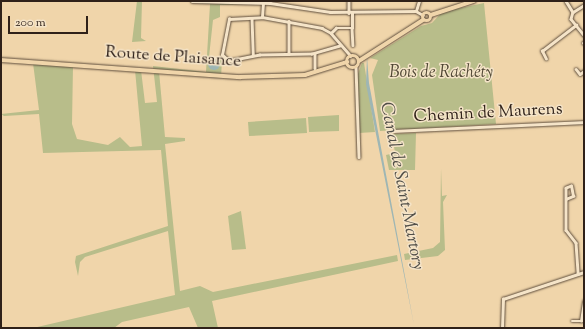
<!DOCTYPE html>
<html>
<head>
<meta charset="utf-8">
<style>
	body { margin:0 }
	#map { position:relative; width:585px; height:329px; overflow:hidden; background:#f0d5aa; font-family:"Sorts Mill Goudy",serif }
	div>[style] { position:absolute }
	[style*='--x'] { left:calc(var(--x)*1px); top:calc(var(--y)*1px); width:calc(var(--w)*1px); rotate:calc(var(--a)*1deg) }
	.green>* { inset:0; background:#b8bd8a }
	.water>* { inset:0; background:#9eb6b4 }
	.round { border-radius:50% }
	.roads { filter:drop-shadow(0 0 1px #5f4e3d) drop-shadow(0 0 1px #5f4e3d) }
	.minor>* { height:2.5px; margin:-1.25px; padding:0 1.25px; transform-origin:1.25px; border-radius:1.25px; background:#f5e4c8 }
	.major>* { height:3.5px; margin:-1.75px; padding:0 1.75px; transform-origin:1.75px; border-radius:1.75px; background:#f0d5aa }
	.major>.ring { margin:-1.75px; padding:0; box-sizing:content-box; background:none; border:3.5px solid #f0d5aa; border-radius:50% }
	span { translate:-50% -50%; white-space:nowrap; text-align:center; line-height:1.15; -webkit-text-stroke:3px #f5e4c8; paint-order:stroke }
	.street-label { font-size:17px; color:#2f2119 }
	.park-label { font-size:17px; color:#514835; font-style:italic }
	.water-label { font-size:18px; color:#504e48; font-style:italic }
	.frame { position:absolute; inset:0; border:2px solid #2f2119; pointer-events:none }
	.scale { position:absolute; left:8px; top:16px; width:80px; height:18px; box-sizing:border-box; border:2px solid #2f2119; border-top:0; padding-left:5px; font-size:12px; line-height:14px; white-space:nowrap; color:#2f2119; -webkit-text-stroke:3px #f5e4c8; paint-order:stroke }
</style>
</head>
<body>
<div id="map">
	<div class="green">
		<i style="clip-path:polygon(137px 1px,142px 1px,141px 38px,146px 41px,132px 42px)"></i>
		<i style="clip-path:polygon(179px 1px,247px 1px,247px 4px,220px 5px,220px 17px,213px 20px,209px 57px,222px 60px,221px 78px,159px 71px,165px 137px,185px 138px,185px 141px,165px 144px,180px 291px,200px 286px,213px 292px,397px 255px,398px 261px,212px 301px,218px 328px,198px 328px,189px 307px,122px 322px,114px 328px,33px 328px,175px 295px,168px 231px,85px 257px,80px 262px,78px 276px,75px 262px,76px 256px,168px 226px,161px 150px,43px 153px,39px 114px,4px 116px,1px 114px,39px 110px,33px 63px,73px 66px,72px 124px,77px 139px,108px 145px,120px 137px,130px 147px,142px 146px,135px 70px,141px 70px,145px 103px,157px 102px,153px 66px,206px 72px,210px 4px)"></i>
		<i style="clip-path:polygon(484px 3px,496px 124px,380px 131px,372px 75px,378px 60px,370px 58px,421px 26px,432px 23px,442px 12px)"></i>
		<i style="clip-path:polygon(362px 63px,364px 63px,375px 132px,359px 133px,357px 76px)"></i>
		<i style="clip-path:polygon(339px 115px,339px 131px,309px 132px,308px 117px)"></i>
		<i style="clip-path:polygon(306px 118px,307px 133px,249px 136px,248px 122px)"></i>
		<i style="clip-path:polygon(416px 133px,415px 170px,389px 170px,386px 155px,395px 153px,392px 134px)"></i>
		<i style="clip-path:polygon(441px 168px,442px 196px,447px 195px,443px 202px,445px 250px,438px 256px,405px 260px,404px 254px,433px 248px,440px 242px)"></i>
		<i style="clip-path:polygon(241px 211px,246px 249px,232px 250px,228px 216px)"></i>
	</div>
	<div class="water">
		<i style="clip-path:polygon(367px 57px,369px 83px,414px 325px,366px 84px)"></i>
		<i class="round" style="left:208px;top:58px;width:12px;height:12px"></i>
	</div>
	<div class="roads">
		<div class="minor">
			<i style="--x:192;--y:1;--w:78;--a:1.5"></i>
			<i style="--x:270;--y:3;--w:61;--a:8.5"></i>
			<i style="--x:330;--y:12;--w:86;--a:-0.7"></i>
			<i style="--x:416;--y:11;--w:8;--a:30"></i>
			<i style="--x:349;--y:1;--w:12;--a:90"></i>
			<i style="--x:566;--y:1;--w:13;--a:58"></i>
			<i style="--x:573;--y:12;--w:13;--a:-32"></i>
			<i style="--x:416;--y:11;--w:10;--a:-73"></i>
			<i style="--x:573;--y:12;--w:7;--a:106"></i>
			<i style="--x:571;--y:19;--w:21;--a:51"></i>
			<i style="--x:262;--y:17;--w:14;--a:-86"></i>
			<i style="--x:252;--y:18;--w:37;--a:88"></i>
			<i style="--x:289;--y:21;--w:33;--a:90"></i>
			<i style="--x:352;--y:28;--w:17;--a:87"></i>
			<i style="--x:331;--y:33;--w:7;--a:-45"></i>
			<i style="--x:336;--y:28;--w:16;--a:0"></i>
			<i style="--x:352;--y:28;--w:15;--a:-90"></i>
			<i style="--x:583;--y:43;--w:1;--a:-45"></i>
			<i style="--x:340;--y:46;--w:29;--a:164"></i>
			<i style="--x:312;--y:54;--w:52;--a:178.9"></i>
			<i style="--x:260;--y:55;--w:32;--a:169"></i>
			<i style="--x:229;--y:61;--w:9;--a:-139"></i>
			<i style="--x:222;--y:55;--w:37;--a:-79"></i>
			<i style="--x:229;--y:19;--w:33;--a:-3"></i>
			<i style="--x:262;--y:17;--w:61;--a:10.4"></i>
			<i style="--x:322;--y:28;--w:10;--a:29"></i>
			<i style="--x:331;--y:33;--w:30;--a:49"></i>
			<i style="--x:315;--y:53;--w:15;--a:90"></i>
			<i style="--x:546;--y:59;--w:9;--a:-117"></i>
			<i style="--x:542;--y:51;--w:43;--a:-37.4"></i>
			<i style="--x:356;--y:67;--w:90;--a:88.1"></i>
			<i style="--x:576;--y:69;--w:6;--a:51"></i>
			<i style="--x:580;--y:74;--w:5;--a:-37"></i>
			<i style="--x:394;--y:131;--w:190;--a:-2.7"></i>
			<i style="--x:566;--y:199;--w:8;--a:-23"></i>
			<i style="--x:573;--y:196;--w:10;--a:-101"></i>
			<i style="--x:571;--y:186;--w:5;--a:158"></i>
			<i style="--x:566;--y:188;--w:42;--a:90"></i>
			<i style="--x:566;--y:230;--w:16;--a:52"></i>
			<i style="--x:576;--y:243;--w:31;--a:86"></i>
			<i style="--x:572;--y:321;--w:12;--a:0"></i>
			<i style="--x:581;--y:321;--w:20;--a:-81"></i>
			<i style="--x:502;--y:328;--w:29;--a:-88"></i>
			<i style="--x:503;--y:299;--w:85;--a:-18.4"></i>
		</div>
		<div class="major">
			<i class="ring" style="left:422.5px;top:12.5px;width:5.5px;height:5.5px"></i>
			<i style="--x:431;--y:15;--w:45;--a:-18"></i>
			<i class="ring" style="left:347px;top:56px;width:8.5px;height:8.5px"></i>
			<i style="--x:1;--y:60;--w:240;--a:4.1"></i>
			<i style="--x:240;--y:77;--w:65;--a:-1.8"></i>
			<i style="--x:305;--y:75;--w:44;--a:-17.2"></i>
			<i style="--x:359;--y:61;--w:76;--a:-32.6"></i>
		</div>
	</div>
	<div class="street-label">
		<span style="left:173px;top:58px;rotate:4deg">Route de Plaisance</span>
		<span style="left:488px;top:114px;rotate:-3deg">Chemin de Maurens</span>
	</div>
	<div class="park-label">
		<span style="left:441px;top:74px">Bois de Rachéty</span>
	</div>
	<div class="water-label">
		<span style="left:401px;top:186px;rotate:79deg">Canal de Saint-Martory</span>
	</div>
	<div class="frame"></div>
	<div class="scale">200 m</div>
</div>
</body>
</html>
